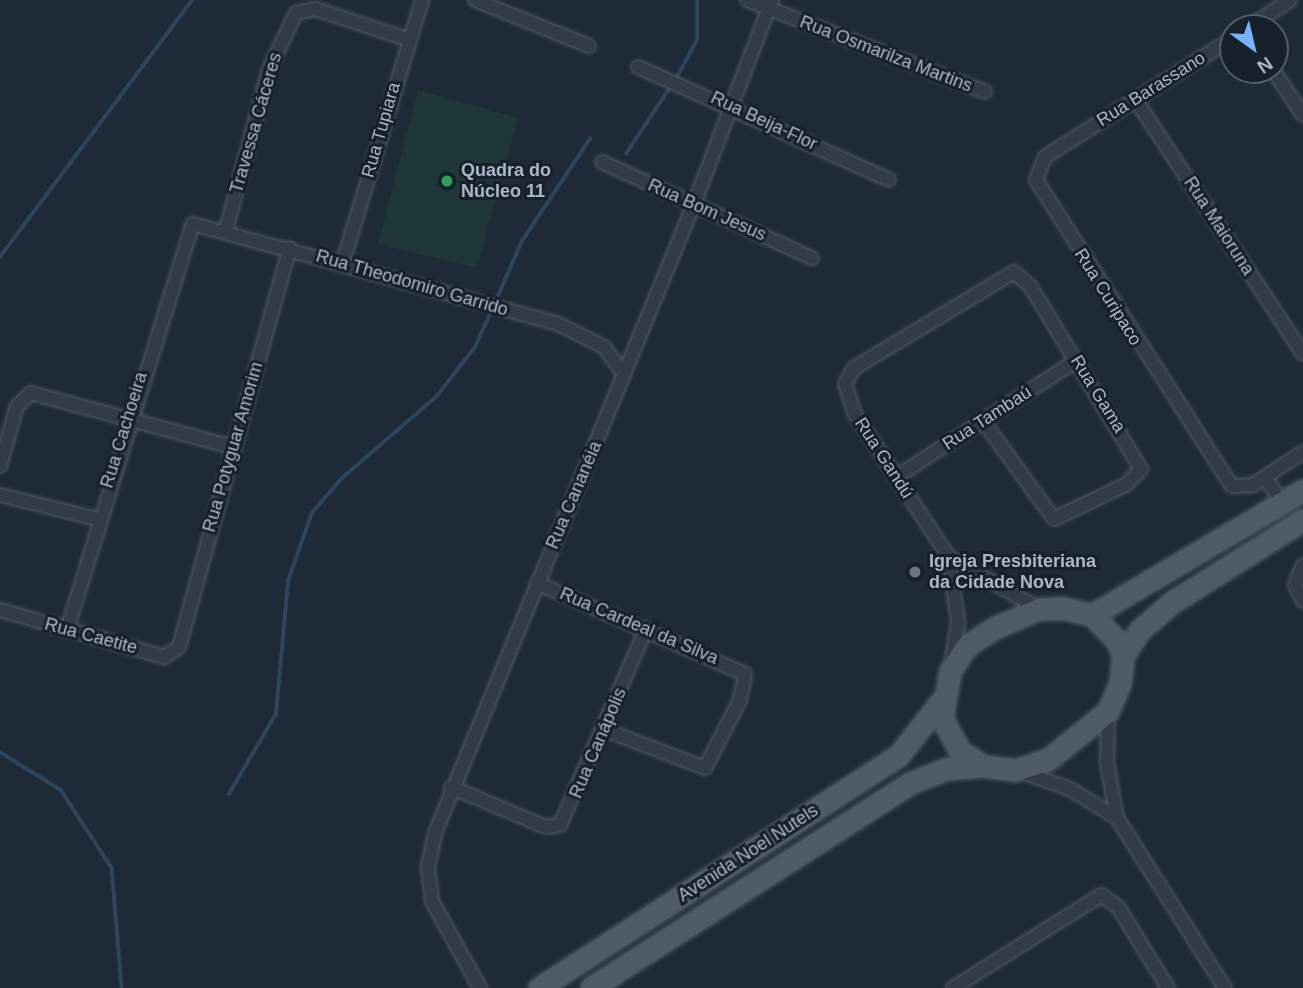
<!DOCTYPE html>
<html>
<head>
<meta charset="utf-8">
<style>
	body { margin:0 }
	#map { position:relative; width:1303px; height:988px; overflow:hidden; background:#1e2a37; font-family:Arial,sans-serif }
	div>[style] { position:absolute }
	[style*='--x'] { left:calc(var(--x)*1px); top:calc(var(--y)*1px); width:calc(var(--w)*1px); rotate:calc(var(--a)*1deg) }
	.green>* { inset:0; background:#203739 }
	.stream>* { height:3.5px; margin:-1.75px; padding:0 1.75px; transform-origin:1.75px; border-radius:1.75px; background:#2e455e }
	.roads { filter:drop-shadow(0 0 2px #4f5a66) drop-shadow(0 0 2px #4f5a66) }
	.minor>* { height:12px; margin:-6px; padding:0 6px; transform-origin:6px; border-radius:6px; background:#323c48 }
	.primary>* { height:21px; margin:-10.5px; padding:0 10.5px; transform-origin:10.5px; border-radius:10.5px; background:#4f5b68 }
	.dots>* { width:19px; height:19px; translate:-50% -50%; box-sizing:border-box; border:4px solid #17212c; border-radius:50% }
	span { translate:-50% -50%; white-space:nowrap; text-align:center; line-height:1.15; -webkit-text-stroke:6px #17212c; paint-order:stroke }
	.street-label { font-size:18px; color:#abb7c5 }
	.poi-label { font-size:18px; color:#abb7c5; font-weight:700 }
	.left { translate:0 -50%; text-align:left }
	.north { position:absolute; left:1219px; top:14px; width:70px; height:70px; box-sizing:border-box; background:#17212c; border:2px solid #525d69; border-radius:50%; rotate:146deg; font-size:19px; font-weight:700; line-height:28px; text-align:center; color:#abb7c5 }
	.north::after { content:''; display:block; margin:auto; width:24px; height:32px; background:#77b3ff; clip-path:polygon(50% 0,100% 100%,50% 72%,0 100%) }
</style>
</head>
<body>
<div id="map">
	<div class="green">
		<i style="clip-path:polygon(418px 90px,518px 118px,477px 268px,378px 244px)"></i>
	</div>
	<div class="stream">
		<i style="--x:676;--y:79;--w:44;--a:-61.7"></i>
		<i style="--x:697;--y:40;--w:40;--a:-90"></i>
		<i style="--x:626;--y:154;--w:82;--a:-56.5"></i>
		<i style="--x:0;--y:257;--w:321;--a:-53.2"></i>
		<i style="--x:495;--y:303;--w:68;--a:-66.5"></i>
		<i style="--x:522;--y:241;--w:123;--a:-56.3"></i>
		<i style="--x:0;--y:752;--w:72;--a:31.9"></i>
		<i style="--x:61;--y:790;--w:93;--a:56.8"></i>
		<i style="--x:112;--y:868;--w:120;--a:85.2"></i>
		<i style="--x:229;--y:794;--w:93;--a:-59.6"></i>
		<i style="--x:276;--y:714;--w:134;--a:-84.8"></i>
		<i style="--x:288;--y:581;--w:72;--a:-70.6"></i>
		<i style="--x:312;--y:513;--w:46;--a:-49.4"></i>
		<i style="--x:342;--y:478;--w:125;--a:-40.8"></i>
		<i style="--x:437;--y:396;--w:62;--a:-52.2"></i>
		<i style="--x:475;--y:347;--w:41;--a:-65.3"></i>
	</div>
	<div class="roads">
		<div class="minor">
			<i style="--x:475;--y:0;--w:123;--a:22"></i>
			<i style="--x:747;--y:0;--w:255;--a:21.1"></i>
			<i style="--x:1248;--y:28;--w:50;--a:-33.7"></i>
			<i style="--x:1233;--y:38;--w:222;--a:147.7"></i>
			<i style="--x:1045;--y:157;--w:25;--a:111"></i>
			<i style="--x:1036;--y:180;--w:363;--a:57.4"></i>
			<i style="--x:1232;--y:486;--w:21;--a:-3"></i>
			<i style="--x:1253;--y:485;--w:60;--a:-33.4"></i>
			<i style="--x:638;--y:67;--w:275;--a:24.2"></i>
			<i style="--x:1273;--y:70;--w:54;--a:56.3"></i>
			<i style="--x:1135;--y:99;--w:305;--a:56.6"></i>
			<i style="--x:602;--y:162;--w:231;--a:24.6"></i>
			<i style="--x:226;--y:230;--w:167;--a:-75"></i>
			<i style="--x:269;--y:69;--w:62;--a:-64.3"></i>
			<i style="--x:296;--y:13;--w:19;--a:-12"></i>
			<i style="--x:315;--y:9;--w:97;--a:18.1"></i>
			<i style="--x:343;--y:262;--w:274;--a:-73.2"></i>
			<i style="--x:983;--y:421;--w:121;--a:54.1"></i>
			<i style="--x:1054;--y:519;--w:81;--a:-25.6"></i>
			<i style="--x:1127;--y:484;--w:21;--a:-47"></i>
			<i style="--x:1141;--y:469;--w:214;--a:-121.2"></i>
			<i style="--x:1030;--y:286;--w:21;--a:-139"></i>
			<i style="--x:1014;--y:272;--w:187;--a:149"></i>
			<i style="--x:854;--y:368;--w:18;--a:119"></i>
			<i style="--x:845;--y:384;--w:32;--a:72"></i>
			<i style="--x:855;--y:414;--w:171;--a:56.7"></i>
			<i style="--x:949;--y:557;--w:104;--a:30"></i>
			<i style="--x:0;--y:466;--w:62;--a:-74.2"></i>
			<i style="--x:17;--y:406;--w:19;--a:-43"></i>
			<i style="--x:31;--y:393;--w:208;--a:15"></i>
			<i style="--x:896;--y:477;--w:216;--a:-32.9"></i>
			<i style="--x:1265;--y:478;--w:31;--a:54"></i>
			<i style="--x:0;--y:495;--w:100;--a:13.9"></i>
			<i style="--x:949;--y:557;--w:66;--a:82.1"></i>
			<i style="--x:958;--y:622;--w:38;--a:99"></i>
			<i style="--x:1303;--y:565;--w:22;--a:112"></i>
			<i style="--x:1295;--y:585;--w:18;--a:63"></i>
			<i style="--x:537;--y:583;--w:227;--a:23.6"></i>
			<i style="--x:745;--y:674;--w:26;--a:101"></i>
			<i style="--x:740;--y:700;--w:76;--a:117.2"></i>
			<i style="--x:705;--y:768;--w:107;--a:-159.2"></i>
			<i style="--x:0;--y:610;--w:171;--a:16"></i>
			<i style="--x:164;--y:657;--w:18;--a:-34"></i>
			<i style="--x:179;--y:647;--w:414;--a:-74.5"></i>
			<i style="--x:67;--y:630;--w:425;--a:-72.8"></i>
			<i style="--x:193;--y:224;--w:378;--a:15.3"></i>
			<i style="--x:558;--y:324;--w:51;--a:26.6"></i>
			<i style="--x:604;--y:347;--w:34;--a:54"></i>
			<i style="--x:1108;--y:711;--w:52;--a:91.1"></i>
			<i style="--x:1107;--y:763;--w:56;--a:79.7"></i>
			<i style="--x:1117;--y:818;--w:201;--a:57.6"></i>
			<i style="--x:1019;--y:771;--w:54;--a:19.4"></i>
			<i style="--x:1070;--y:789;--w:55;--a:31.7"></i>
			<i style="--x:451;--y:787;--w:103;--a:22.8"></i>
			<i style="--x:546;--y:827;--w:14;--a:-8"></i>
			<i style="--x:560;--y:825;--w:214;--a:-66.3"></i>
			<i style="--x:480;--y:988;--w:99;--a:-118.9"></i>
			<i style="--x:432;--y:901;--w:34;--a:-97"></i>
			<i style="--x:428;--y:867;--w:35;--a:-78"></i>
			<i style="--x:435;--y:833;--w:680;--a:-67.62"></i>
			<i style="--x:694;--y:204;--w:218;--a:-69.1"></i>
			<i style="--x:953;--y:988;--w:175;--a:-32.1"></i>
			<i style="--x:1101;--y:895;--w:21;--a:35"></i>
			<i style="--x:1118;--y:907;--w:95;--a:58.3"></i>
		</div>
		<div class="primary">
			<i style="--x:1062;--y:608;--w:31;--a:13"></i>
			<i style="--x:1092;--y:615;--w:36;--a:46"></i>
			<i style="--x:1117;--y:641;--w:16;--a:68"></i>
			<i style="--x:1123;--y:656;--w:27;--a:96"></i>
			<i style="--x:1120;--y:683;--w:30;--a:113"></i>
			<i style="--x:1108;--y:711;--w:76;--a:140.9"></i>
			<i style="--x:1049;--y:759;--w:36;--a:162"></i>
			<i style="--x:1015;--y:770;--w:32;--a:-173"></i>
			<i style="--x:983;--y:766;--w:27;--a:-147"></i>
			<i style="--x:960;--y:751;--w:37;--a:-119"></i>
			<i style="--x:942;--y:719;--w:49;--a:-80.5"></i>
			<i style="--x:950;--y:671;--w:30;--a:-56"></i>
			<i style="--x:967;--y:646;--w:32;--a:-34"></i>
			<i style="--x:994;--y:628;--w:49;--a:-22.9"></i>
			<i style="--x:1039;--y:609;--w:23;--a:-2"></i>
			<i style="--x:1092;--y:615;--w:245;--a:-30.6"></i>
			<i style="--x:1123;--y:656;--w:30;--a:-57"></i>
			<i style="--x:1139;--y:631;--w:43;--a:-41.2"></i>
			<i style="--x:1171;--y:603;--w:156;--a:-32.2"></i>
			<i style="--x:539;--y:988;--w:427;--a:-32.9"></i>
			<i style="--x:898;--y:756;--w:71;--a:-51.8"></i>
			<i style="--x:591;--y:988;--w:379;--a:-32.7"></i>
			<i style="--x:910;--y:783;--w:39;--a:-21"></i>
			<i style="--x:946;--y:769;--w:37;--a:-5"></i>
		</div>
	</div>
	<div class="dots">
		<i style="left:447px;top:181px;background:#2e9e5b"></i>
		<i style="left:915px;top:572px;background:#6b7280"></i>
	</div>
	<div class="street-label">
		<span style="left:886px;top:54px;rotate:21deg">Rua Osmarilza Martins</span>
		<span style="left:1151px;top:89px;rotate:-32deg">Rua Barassano</span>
		<span style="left:764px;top:121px;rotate:25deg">Rua Beija-Flor</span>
		<span style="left:256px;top:123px;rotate:-74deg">Travessa Cáceres</span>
		<span style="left:381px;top:130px;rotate:-74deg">Rua Tupiara</span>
		<span style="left:707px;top:210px;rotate:24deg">Rua Bom Jesus</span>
		<span style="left:1219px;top:226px;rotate:57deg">Rua Maioruna</span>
		<span style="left:412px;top:283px;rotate:16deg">Rua Theodomiro Garrido</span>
		<span style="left:1108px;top:297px;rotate:58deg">Rua Curipaco</span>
		<span style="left:1098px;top:394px;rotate:58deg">Rua Gama</span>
		<span style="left:987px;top:418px;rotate:-33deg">Rua Tambaú</span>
		<span style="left:124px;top:430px;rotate:-73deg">Rua Cachoeira</span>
		<span style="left:233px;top:447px;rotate:-74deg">Rua Potyguar Amorim</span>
		<span style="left:884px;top:458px;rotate:57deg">Rua Gandú</span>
		<span style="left:574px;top:495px;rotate:-67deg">Rua Cananéia</span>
		<span style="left:639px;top:626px;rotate:23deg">Rua Cardeal da Silva</span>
		<span style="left:91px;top:636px;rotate:15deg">Rua Caetite</span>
		<span style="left:598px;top:743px;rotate:-67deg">Rua Canápolis</span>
		<span style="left:748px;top:853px;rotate:-33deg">Avenida Noel Nutels</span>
	</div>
	<div class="poi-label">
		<span class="left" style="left:461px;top:181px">Quadra do<br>Núcleo 11</span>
		<span class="left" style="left:929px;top:572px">Igreja Presbiteriana<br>da Cidade Nova</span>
	</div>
	<div class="north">N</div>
</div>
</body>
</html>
